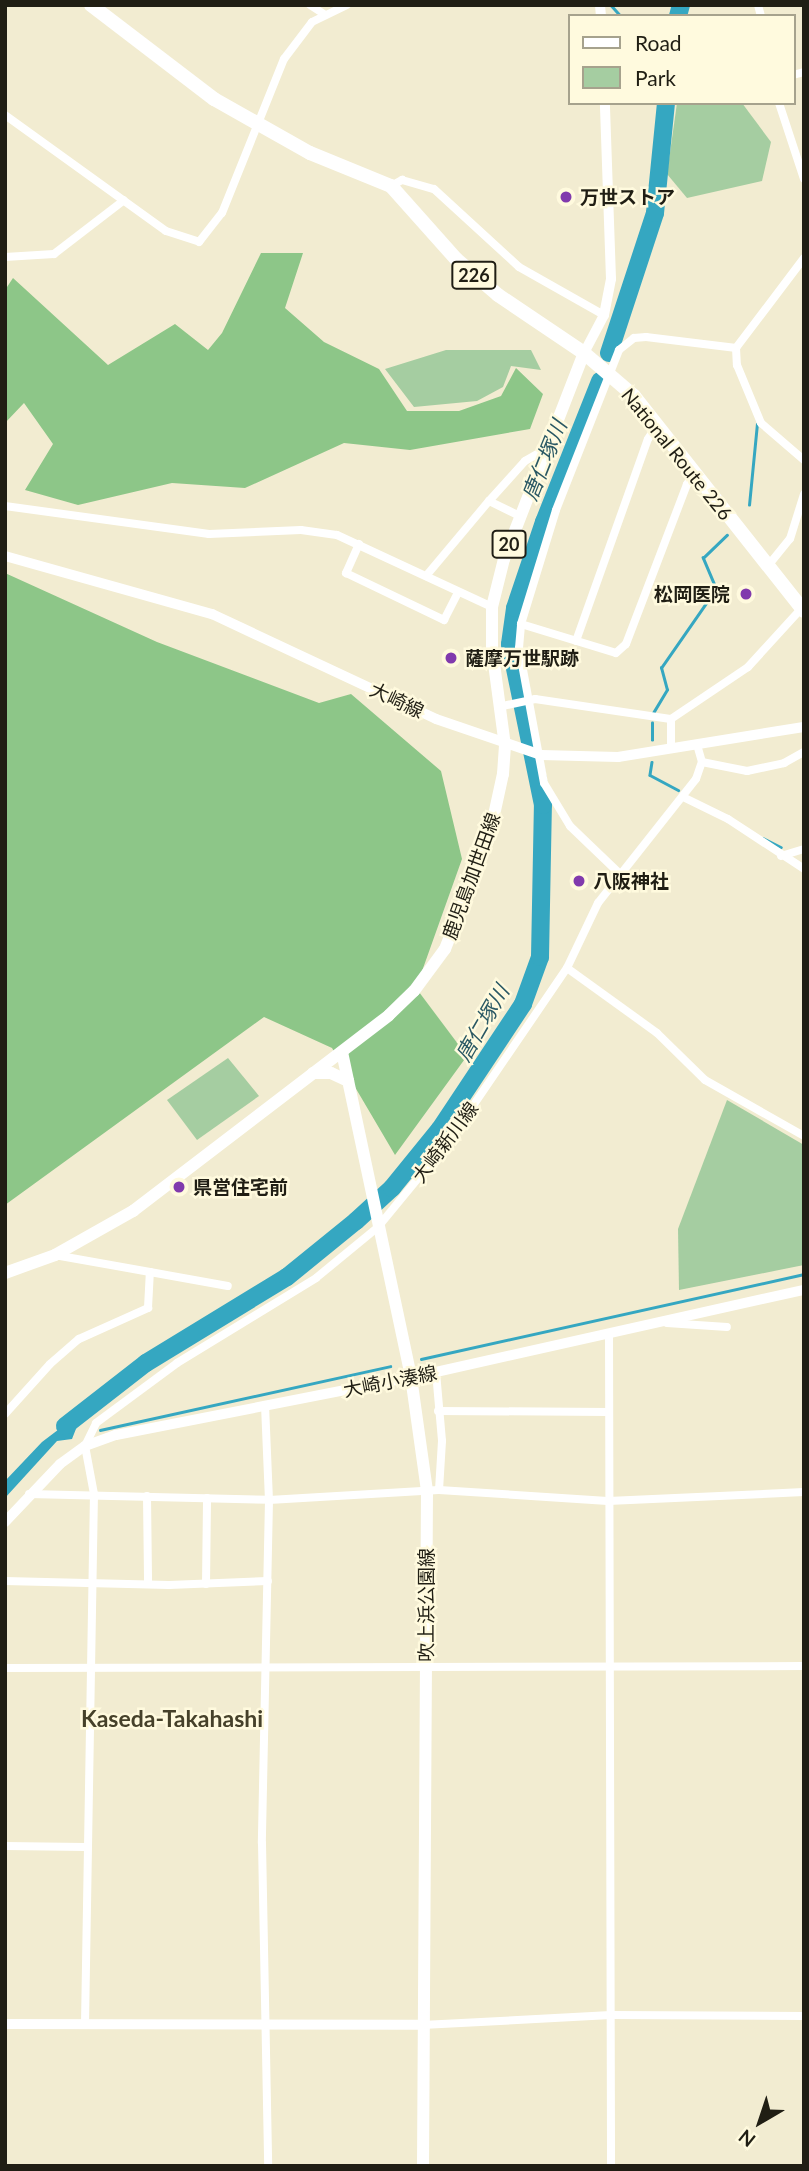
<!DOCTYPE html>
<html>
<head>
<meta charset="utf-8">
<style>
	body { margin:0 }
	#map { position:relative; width:809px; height:2171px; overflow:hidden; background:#f2ecd1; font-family:Lato,"Noto Sans JP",sans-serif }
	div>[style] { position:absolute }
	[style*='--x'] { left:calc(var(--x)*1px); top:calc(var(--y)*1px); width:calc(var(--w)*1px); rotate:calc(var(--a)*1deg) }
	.green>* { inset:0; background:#a5cda1 }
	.forest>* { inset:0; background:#8dc688 }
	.water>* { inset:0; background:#35a7c1 }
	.stream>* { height:2.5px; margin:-1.25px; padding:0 1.25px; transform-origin:1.25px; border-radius:1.25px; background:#35a7c1 }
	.river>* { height:18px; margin:-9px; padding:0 9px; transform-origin:9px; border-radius:9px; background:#35a7c1 }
	.minor>* { height:8px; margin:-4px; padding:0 4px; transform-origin:4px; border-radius:4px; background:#fff }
	.tertiary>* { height:10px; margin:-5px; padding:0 5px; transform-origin:5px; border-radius:5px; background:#fff }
	.secondary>* { height:12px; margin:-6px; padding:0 6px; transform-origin:6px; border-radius:6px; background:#fff }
	.primary>* { height:12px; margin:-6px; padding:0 6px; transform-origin:6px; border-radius:6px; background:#fff }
	.trunk>* { height:14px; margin:-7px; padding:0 7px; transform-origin:7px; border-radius:7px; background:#fff }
	.dots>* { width:19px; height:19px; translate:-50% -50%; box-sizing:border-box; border:4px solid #fffade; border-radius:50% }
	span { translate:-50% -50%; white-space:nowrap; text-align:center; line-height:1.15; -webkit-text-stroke:5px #fffade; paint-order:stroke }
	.shield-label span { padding:2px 5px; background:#fffade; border:2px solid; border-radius:5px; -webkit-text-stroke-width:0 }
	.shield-label { font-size:18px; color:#201e14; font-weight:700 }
	.poi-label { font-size:19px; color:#201e14; font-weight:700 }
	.left { translate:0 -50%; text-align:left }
	.right { translate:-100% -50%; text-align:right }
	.street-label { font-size:19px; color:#201e14 }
	.water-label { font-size:21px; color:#2a5864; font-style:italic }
	.quarter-label { font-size:23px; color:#46412a; font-weight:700 }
	.frame { position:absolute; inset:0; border:7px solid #201e14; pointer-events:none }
	.legend { position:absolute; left:568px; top:14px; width:228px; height:91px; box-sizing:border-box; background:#fffade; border:2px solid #a6a28d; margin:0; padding:9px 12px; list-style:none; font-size:21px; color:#201e14 }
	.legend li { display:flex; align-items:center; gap:14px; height:35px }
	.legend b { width:35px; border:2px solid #a6a28d }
	.north { position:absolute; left:725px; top:2087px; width:70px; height:70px; -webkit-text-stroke:5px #fffade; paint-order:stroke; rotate:219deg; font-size:19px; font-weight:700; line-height:28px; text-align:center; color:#201e14 }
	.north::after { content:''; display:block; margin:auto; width:24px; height:32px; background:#201e14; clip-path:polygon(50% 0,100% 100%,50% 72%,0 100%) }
</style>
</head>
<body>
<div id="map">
	<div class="green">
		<i style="clip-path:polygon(677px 103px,742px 103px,771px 142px,762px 181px,687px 198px,667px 174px)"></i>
		<i style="clip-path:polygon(446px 350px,531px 350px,541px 370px,511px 366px,503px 387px,477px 401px,414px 407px,385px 369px)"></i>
		<i style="clip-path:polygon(228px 1058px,259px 1096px,197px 1140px,167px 1100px)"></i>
		<i style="clip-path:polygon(727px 1100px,804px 1145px,804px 1265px,679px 1290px,678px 1229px)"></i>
	</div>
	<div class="forest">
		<i style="clip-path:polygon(261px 253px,303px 253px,285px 308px,324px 342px,379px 369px,407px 411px,459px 411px,501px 396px,516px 368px,543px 394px,530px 429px,410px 450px,344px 443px,245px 488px,172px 483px,78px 505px,25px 490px,53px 444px,24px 403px,5px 423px,5px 290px,13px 278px,108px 365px,175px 324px,208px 350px,222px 333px)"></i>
		<i style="clip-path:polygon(5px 573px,157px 642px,319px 703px,351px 694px,441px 771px,462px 859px,416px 988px,467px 1056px,395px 1155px,332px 1048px,264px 1017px,5px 1205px)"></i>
	</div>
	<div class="water">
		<i style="clip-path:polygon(83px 1411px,72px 1439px,57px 1441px,5px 1498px,5px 1481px,42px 1442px)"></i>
	</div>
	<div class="stream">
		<i style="--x:611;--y:5;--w:15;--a:48"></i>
		<i style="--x:749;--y:505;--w:81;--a:-84.4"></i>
		<i style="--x:653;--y:713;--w:27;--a:-59"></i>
		<i style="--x:667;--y:690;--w:23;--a:-105"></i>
		<i style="--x:661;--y:668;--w:96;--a:-55.2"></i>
		<i style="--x:716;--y:589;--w:34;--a:-113"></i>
		<i style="--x:703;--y:558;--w:33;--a:-44"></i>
		<i style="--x:652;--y:740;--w:17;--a:-90"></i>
		<i style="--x:652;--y:762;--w:13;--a:99"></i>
		<i style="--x:650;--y:775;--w:32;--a:28"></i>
		<i style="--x:763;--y:838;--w:20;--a:27"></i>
		<i style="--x:421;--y:1359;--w:392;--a:-12.5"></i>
		<i style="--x:100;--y:1430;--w:297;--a:-12.4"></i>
	</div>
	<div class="river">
		<i style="--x:678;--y:16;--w:11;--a:-75"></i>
		<i style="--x:609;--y:353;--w:147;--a:-71.8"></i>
		<i style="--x:655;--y:213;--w:111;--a:-84.3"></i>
		<i style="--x:65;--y:1426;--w:103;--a:-37.9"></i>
		<i style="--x:146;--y:1363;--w:165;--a:-31.4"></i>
		<i style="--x:287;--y:1277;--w:89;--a:-39.1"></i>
		<i style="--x:356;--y:1221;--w:49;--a:-42.5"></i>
		<i style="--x:392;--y:1188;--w:76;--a:-50.9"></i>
		<i style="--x:440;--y:1129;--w:150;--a:-56.4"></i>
		<i style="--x:523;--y:1004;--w:50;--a:-70.1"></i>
		<i style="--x:540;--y:957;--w:152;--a:-88.9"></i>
		<i style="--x:543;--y:805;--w:164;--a:-101.6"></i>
		<i style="--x:510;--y:644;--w:36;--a:-82"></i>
		<i style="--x:515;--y:608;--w:91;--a:-71.4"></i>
		<i style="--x:544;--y:522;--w:152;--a:-68.3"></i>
	</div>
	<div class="minor">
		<i style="--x:310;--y:5;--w:17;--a:33"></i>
		<i style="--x:758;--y:5;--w:11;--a:75"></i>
		<i style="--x:793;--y:75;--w:11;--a:-15"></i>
		<i style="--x:779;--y:103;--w:80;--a:71.8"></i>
		<i style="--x:5;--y:115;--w:198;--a:35.8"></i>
		<i style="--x:166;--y:231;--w:35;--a:18"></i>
		<i style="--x:199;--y:242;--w:37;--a:-52"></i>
		<i style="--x:222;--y:213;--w:166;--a:-68.1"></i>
		<i style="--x:284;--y:59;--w:46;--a:-52.9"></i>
		<i style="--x:312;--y:22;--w:39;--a:-26"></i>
		<i style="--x:391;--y:186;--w:13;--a:-29"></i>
		<i style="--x:402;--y:180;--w:33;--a:16"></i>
		<i style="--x:434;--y:189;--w:115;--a:42.5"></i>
		<i style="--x:519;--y:267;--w:98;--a:29.5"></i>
		<i style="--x:5;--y:257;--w:49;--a:-3.5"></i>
		<i style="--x:54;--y:254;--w:88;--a:-37.6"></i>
		<i style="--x:804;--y:258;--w:113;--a:127.1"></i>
		<i style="--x:736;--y:348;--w:17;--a:87"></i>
		<i style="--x:737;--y:365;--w:63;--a:67.5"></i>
		<i style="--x:761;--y:423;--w:57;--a:40.7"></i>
		<i style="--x:489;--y:501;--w:54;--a:-48"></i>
		<i style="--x:525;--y:461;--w:24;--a:-30"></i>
		<i style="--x:5;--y:506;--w:206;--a:7.8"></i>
		<i style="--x:209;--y:534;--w:92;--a:-2.5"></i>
		<i style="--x:301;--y:530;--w:36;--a:8"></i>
		<i style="--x:337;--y:535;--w:171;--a:24.9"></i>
		<i style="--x:359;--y:544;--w:32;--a:114"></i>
		<i style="--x:346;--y:573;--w:109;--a:25.6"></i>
		<i style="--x:444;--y:620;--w:29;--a:-63"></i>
		<i style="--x:767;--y:567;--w:36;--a:-51"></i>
		<i style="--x:790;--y:539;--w:47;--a:-72.7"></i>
		<i style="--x:426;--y:576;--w:98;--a:-50"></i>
		<i style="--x:489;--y:501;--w:34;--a:26"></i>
		<i style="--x:521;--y:624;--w:99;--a:17"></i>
		<i style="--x:616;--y:653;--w:13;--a:-42"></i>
		<i style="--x:626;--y:644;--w:171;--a:-69.1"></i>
		<i style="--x:687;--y:484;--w:13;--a:-51"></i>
		<i style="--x:576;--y:641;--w:214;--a:-70.4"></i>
		<i style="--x:648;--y:439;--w:17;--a:-57"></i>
		<i style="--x:498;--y:707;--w:38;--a:-12"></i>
		<i style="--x:535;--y:699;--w:137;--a:8.4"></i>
		<i style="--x:671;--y:719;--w:93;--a:-34"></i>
		<i style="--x:748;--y:667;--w:79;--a:-47.6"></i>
		<i style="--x:671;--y:719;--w:30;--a:90"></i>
		<i style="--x:702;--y:762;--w:46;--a:11.3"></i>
		<i style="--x:747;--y:771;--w:38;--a:-12"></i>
		<i style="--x:784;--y:763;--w:23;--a:-29"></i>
		<i style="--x:683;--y:797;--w:50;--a:26.1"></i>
		<i style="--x:728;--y:819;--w:91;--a:33.3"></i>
		<i style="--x:781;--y:856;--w:24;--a:-17"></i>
		<i style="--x:620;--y:874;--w:69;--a:-136.2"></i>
		<i style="--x:570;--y:826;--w:50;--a:-121.2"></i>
		<i style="--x:544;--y:783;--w:137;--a:-100.5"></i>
		<i style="--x:519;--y:648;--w:24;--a:-85"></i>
		<i style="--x:521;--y:624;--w:119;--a:-72.9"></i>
		<i style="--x:556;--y:510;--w:172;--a:-68.5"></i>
		<i style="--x:619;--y:350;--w:19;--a:-39"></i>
		<i style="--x:634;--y:338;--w:12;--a:-5"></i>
		<i style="--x:646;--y:337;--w:91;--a:7"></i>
		<i style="--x:567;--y:968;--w:111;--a:35.8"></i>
		<i style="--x:657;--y:1033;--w:67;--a:44.4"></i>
		<i style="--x:705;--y:1080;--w:114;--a:29.5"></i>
		<i style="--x:150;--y:1272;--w:79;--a:10.2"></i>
		<i style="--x:667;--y:1323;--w:60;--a:3.8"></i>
		<i style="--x:609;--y:1333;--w:833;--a:89.86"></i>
		<i style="--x:436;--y:1372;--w:69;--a:85"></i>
		<i style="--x:442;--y:1441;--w:49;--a:93.5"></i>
		<i style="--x:265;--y:1405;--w:95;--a:87.6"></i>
		<i style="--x:269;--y:1500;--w:343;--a:91.2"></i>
		<i style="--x:262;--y:1843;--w:323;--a:88.9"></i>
		<i style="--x:438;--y:1411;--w:170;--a:0.3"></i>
		<i style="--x:5;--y:1414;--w:67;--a:-48"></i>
		<i style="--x:50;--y:1364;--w:38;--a:-41"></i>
		<i style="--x:79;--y:1339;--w:76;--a:-24.2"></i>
		<i style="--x:148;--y:1308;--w:36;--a:-87"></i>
		<i style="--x:150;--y:1272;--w:97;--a:-169.9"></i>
		<i style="--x:29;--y:1494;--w:240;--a:1.4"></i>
		<i style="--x:269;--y:1500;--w:170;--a:-3.4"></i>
		<i style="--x:439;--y:1490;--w:169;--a:3.7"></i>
		<i style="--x:608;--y:1501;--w:196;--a:-2.6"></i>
		<i style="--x:147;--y:1496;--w:88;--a:89.3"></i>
		<i style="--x:5;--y:1581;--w:164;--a:1.4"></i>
		<i style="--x:169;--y:1585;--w:99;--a:-2.3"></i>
		<i style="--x:206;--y:1584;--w:86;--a:-89.3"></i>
		<i style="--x:5;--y:1668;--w:799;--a:-0.14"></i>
		<i style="--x:5;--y:1846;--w:80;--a:0.7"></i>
		<i style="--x:85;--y:2024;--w:530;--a:-89.03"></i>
		<i style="--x:94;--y:1494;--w:49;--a:-100.6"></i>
		<i style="--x:85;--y:1446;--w:25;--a:-64"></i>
		<i style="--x:96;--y:1423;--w:101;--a:-36.5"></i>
		<i style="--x:177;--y:1363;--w:163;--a:-31.4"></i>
		<i style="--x:316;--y:1278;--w:80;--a:-39.4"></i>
		<i style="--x:378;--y:1227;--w:115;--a:-50.6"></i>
		<i style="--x:451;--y:1138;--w:206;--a:-55.7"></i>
		<i style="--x:567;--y:968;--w:72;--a:-64.5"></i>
		<i style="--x:598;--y:903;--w:158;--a:-51.7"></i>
		<i style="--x:696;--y:779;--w:18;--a:-71"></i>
		<i style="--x:702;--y:762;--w:19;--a:-106"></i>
		<i style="--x:422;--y:2025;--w:189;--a:-3"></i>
		<i style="--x:611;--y:2015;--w:193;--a:0.3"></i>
	</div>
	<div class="tertiary">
		<i style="--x:600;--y:5;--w:11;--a:85"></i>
		<i style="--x:584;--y:353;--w:43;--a:-62.2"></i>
		<i style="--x:604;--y:315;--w:37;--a:-79"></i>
		<i style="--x:611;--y:279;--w:176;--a:-92"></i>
		<i style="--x:5;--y:556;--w:215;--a:15.7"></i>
		<i style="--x:212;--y:614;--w:247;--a:25.1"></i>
		<i style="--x:436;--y:719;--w:111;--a:18.9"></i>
		<i style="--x:541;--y:755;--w:77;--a:1.5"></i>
		<i style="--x:618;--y:757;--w:188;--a:-9.2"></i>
		<i style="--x:5;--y:1522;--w:80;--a:-46.5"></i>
		<i style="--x:60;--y:1464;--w:31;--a:-36"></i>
		<i style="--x:85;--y:1446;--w:33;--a:-20"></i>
		<i style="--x:116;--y:1435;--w:326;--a:-11.1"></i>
		<i style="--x:436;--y:1372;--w:377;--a:-12.6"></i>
		<i style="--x:5;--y:2024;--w:417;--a:0.1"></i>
	</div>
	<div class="secondary">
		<i style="--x:342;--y:1052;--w:332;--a:78"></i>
		<i style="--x:411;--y:1377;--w:115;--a:82"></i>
		<i style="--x:427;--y:1491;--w:675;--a:90.34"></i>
		<i style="--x:313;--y:1073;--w:18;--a:0"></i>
		<i style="--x:331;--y:1073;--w:19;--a:25"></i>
	</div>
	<div class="primary">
		<i style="--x:5;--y:1273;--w:53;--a:-19.8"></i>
		<i style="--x:55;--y:1255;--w:90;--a:-29.4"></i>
		<i style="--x:133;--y:1211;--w:322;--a:-37.4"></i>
		<i style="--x:389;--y:1015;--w:35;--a:-44"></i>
		<i style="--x:414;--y:991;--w:52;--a:-53.6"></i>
		<i style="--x:445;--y:949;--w:119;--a:-68.4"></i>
		<i style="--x:489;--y:838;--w:66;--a:-77.7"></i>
		<i style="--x:503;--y:774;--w:28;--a:-86"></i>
		<i style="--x:505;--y:746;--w:98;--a:-97.6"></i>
		<i style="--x:492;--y:649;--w:42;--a:-90"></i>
		<i style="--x:492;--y:607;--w:49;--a:-76"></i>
		<i style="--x:504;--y:559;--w:221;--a:-68.8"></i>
	</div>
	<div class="trunk">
		<i style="--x:91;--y:5;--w:155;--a:37.4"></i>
		<i style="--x:214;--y:99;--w:110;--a:29.4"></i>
		<i style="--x:310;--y:153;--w:87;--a:22.2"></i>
		<i style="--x:391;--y:186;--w:98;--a:48.3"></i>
		<i style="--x:456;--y:259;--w:55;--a:40.6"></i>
		<i style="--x:498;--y:295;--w:104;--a:34"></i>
		<i style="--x:584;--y:353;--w:66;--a:40.7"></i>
		<i style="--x:634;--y:396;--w:274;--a:51.7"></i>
	</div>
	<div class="dots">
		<i style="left:566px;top:197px;background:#813aad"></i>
		<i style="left:746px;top:594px;background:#813aad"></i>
		<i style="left:451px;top:658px;background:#813aad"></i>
		<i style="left:579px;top:881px;background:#813aad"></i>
		<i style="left:179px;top:1187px;background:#813aad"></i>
	</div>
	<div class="shield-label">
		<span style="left:474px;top:275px">226</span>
		<span style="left:509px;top:544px">20</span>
	</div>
	<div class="poi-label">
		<span class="left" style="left:580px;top:197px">万世ストア</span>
		<span class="right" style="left:730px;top:594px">松岡医院</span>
		<span class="left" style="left:465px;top:658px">薩摩万世駅跡</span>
		<span class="left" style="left:593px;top:881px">八阪神社</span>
		<span class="left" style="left:193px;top:1187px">県営住宅前</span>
	</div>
	<div class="street-label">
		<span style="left:677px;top:454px;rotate:51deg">National Route 226</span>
		<span style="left:397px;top:700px;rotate:25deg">大崎線</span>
		<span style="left:471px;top:876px;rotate:-70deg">鹿児島加世田線</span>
		<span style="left:445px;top:1142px;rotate:-53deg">大崎新川線</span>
		<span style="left:390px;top:1381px;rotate:-11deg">大崎小湊線</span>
		<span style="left:426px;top:1605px;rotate:-90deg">吹上浜公園線</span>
	</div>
	<div class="water-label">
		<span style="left:544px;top:460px;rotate:-68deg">唐仁塚川</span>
		<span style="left:482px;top:1023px;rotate:-60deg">唐仁塚川</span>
	</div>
	<div class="quarter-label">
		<span style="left:172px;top:1718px">Kaseda-Takahashi</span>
	</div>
	<div class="frame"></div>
	<ul class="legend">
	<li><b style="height:9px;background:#fff"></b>Road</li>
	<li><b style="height:19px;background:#a5cda1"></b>Park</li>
	</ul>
	<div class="north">N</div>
</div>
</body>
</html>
